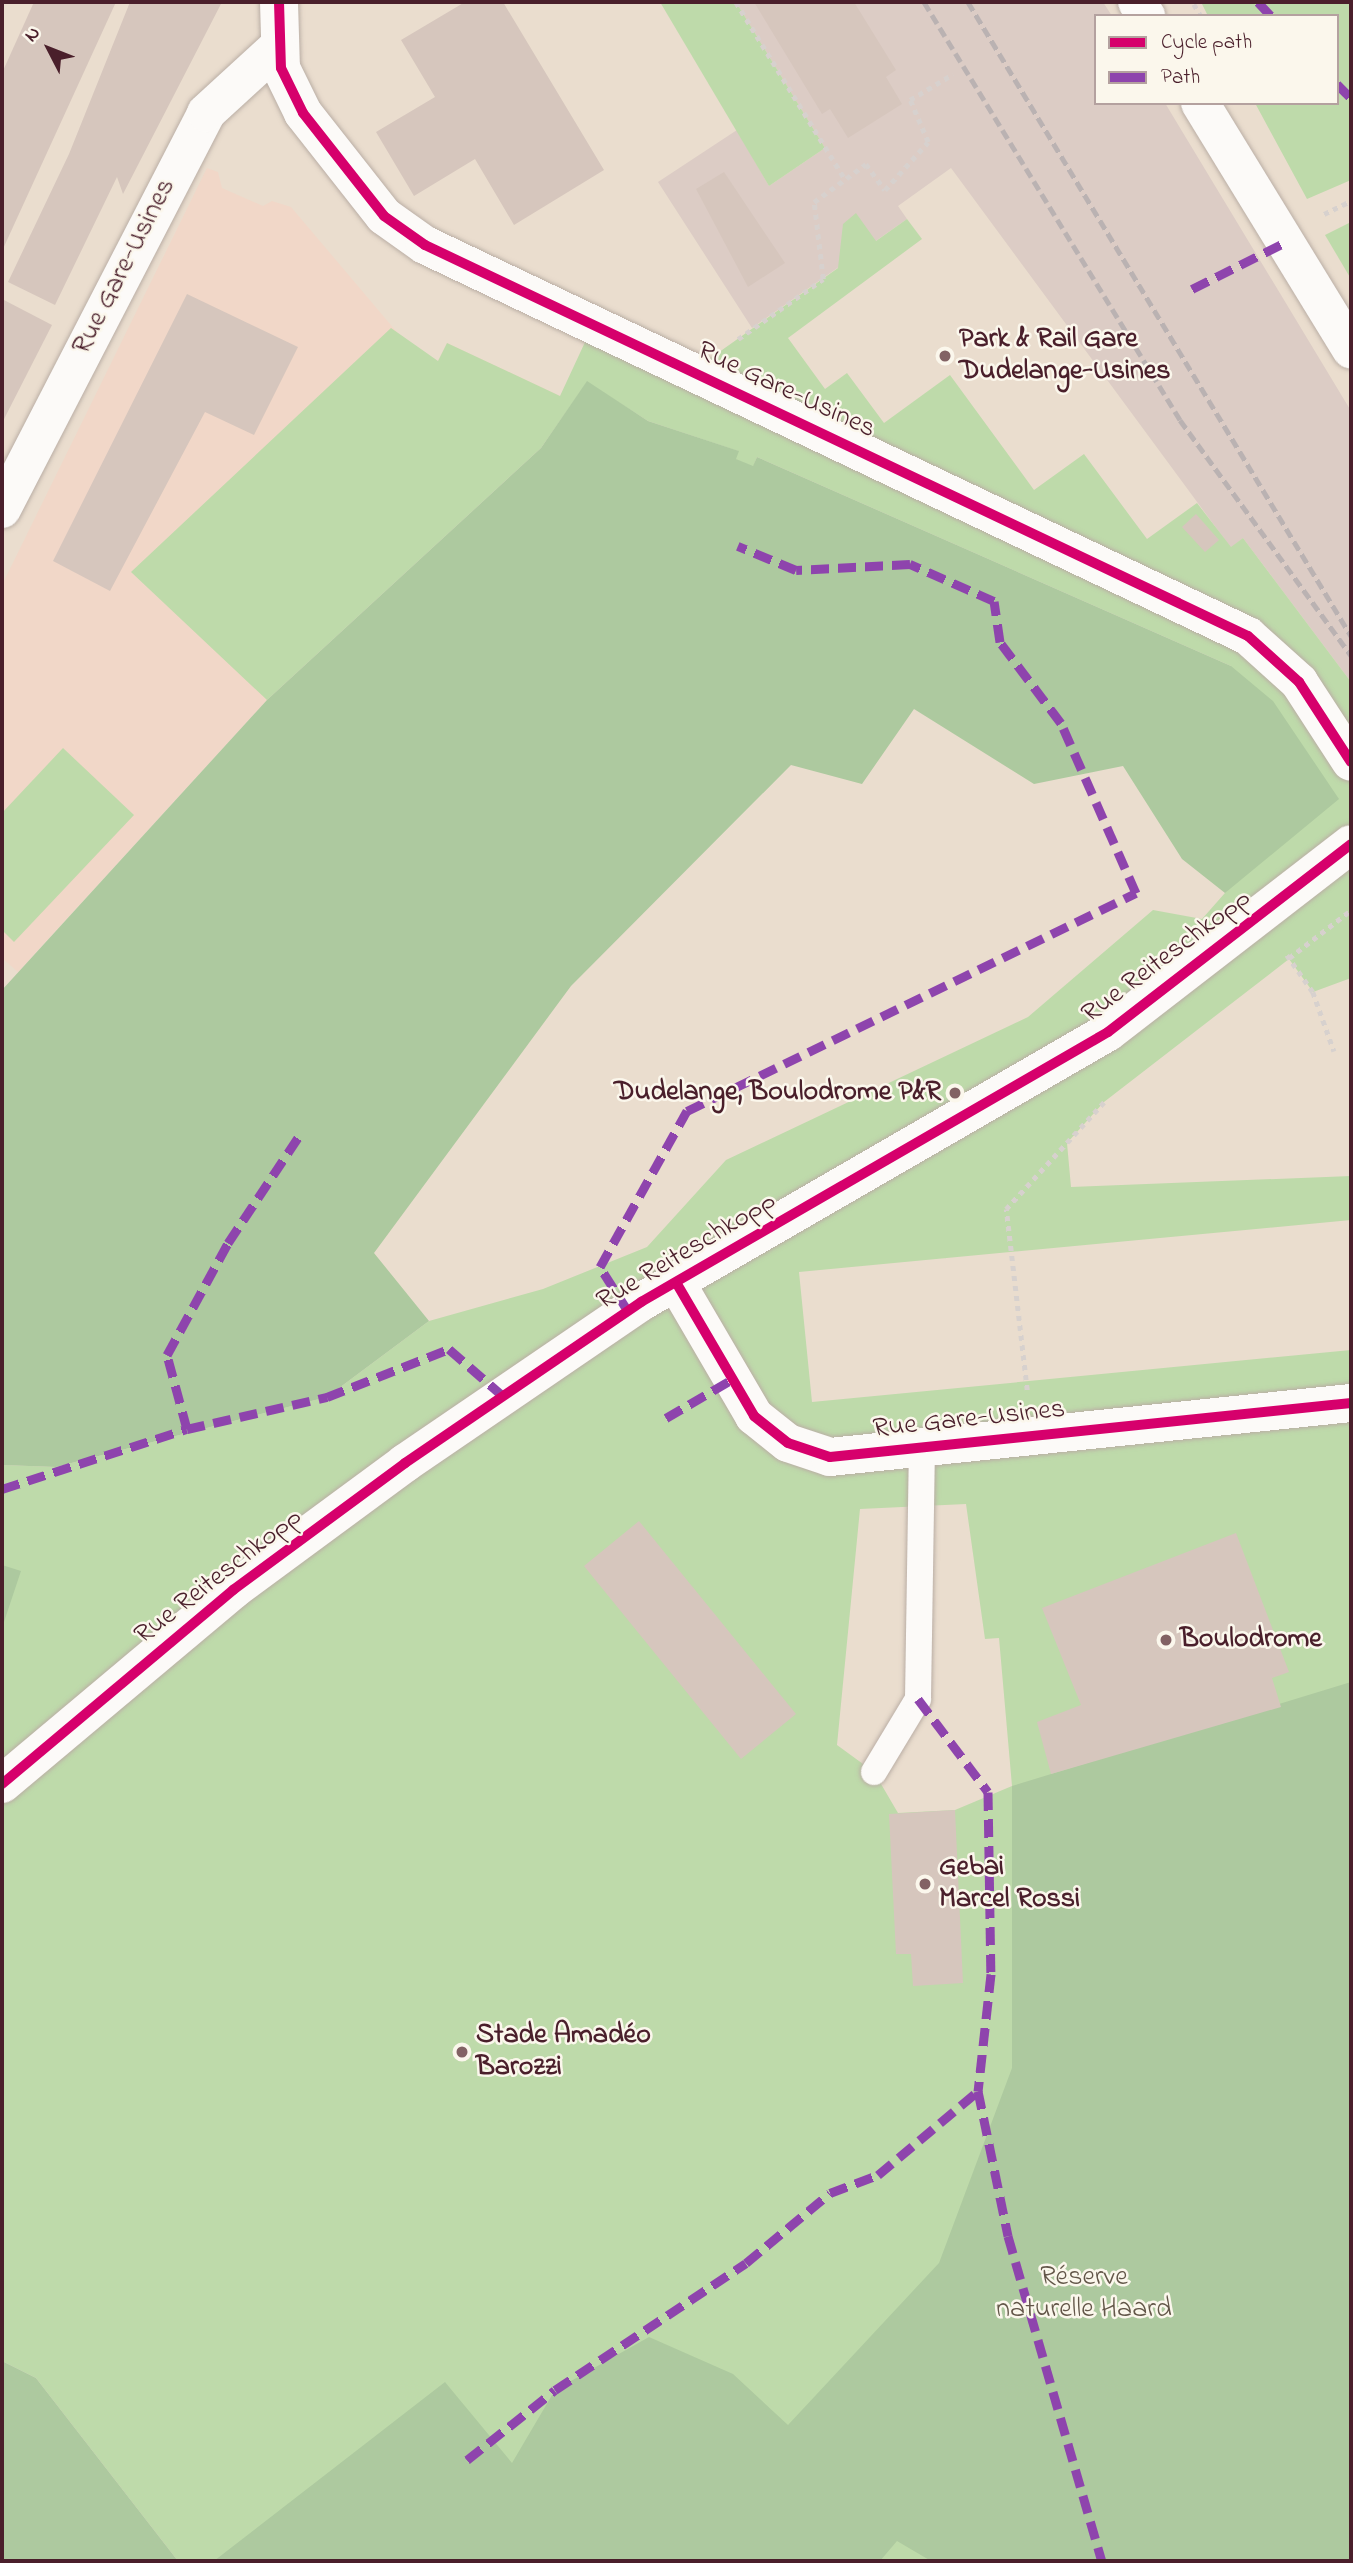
<!DOCTYPE html>
<html>
<head>
<meta charset="utf-8">
<style>
	body { margin:0 }
	#map { position:relative; width:1353px; height:2563px; overflow:hidden; background:#eaddce; font-family:"Indie Flower",sans-serif }
	div>[style] { position:absolute }
	[style*='--x'] { left:calc(var(--x)*1px); top:calc(var(--y)*1px); width:calc(var(--w)*1px); rotate:calc(var(--a)*1deg) }
	.built>* { inset:0; background:#f1d7c8 }
	.industrial>* { inset:0; background:#dcccc5 }
	.green>* { inset:0; background:#bedaaa }
	.forest>* { inset:0; background:#adc99f }
	.building>* { inset:0; background:#d6c6bd }
	.path>* { height:4.5px; margin-top:-2.25px; transform-origin:0; background:repeating-linear-gradient(90deg,#d7d1ce 0 5px,transparent 0 10px) }
	.roads { filter:drop-shadow(0 0 2px #baaea5) drop-shadow(0 0 2px #baaea5) }
	.service>* { height:26px; margin:-13px; padding:0 13px; transform-origin:13px; border-radius:13px; background:#fcfaf8 }
	.minor>* { height:38px; margin:-19px; padding:0 19px; transform-origin:19px; border-radius:19px; background:#fcfaf8 }
	.secondary>* { height:38px; margin:-19px; padding:0 19px; transform-origin:19px; border-radius:19px; background:#fcfaf8 }
	.rail>* { height:5px; margin-top:-2.5px; transform-origin:0; background:repeating-linear-gradient(90deg,#bab2b2 0 10px,transparent 0 15px) }
	.quiet>* { height:9px; margin-top:-4.5px; transform-origin:0; background:repeating-linear-gradient(90deg,#8e44ad 0 18px,transparent 0 27px) }
	.cycleway>* { height:10px; margin:-5px; padding:0 5px; transform-origin:5px; border-radius:5px; background:#d6006c }
	.dots>* { width:19px; height:19px; translate:-50% -50%; box-sizing:border-box; border:4px solid #fbf7ec; border-radius:50% }
	span { translate:-50% -50%; white-space:nowrap; text-align:center; line-height:1.15; -webkit-text-stroke:5px #fbf7ec; paint-order:stroke }
	.street-label { font-size:28px; color:#4a1f2b }
	.poi-label { font-size:28px; color:#4a1f2b; font-weight:700 }
	.left { translate:0 -50%; text-align:left }
	.right { translate:-100% -50%; text-align:right }
	.park-label { font-size:28px; color:#625648 }
	.frame { position:absolute; inset:0; border:4px solid #4a1f2b; pointer-events:none }
	.legend { position:absolute; left:1094px; top:14px; width:245px; height:91px; box-sizing:border-box; background:#fbf7ec; border:2px solid #b4a19f; margin:0; padding:9px 12px; list-style:none; font-size:21px; color:#4a1f2b }
	.legend li { display:flex; align-items:center; gap:14px; height:35px }
	.legend b { width:35px; border:2px solid #b4a19f }
	.north { position:absolute; left:14px; top:14px; width:70px; height:70px; -webkit-text-stroke:5px #fbf7ec; paint-order:stroke; rotate:312deg; font-size:19px; font-weight:700; line-height:28px; text-align:center; color:#4a1f2b }
	.north::after { content:''; display:block; margin:auto; width:24px; height:32px; background:#4a1f2b; clip-path:polygon(50% 0,100% 100%,50% 72%,0 100%) }
</style>
</head>
<body>
<div id="map">
	<div class="built">
		<i style="clip-path:polygon(207px 168px,218px 172px,222px 188px,263px 206px,272px 201px,291px 207px,407px 344px,438px 361px,447px 343px,573px 402px,267px 700px,18px 972px,2px 958px,2px 585px)"></i>
	</div>
	<div class="industrial">
		<i style="clip-path:polygon(736px 2px,1103px 2px,1112px 16px,1096px 16px,1096px 103px,1165px 103px,1351px 411px,1351px 682px,1243px 538px,1231px 548px,951px 168px,898px 206px,907px 219px,752px 328px,658px 182px,737px 130px,769px 186px,825px 148px)"></i>
	</div>
	<div class="green">
		<i style="clip-path:polygon(660px 2px,736px 2px,825px 148px,769px 186px)"></i>
		<i style="clip-path:polygon(1201px 2px,1351px 2px,1351px 180px,1307px 199px,1255px 103px,1337px 103px,1337px 16px,1208px 16px)"></i>
		<i style="clip-path:polygon(evenodd,856px 213px,876px 241px,907px 219px,922px 239px,788px 338px,825px 389px,847px 373px,884px 423px,950px 375px,1034px 490px,1084px 454px,1147px 539px,1197px 503px,1231px 547px,1243px 538px,1351px 682px,1351px 978px,1313px 992px,1289px 959px,1104px 1102px,1067px 1143px,1071px 1187px,1351px 1176px,1351px 1220px,799px 1272px,812px 1402px,1351px 1350px,1351px 2561px,178px 2561px,36px 2378px,2px 2361px,2px 1465px,56px 1467px,327px 1397px,429px 1321px,543px 1289px,647px 1247px,726px 1160px,1028px 1017px,1153px 910px,1202px 919px,1232px 885px,1231px 666px,757px 457px,753px 467px,735px 459px,738px 451px,648px 421px,587px 382px,541px 448px,267px 700px,131px 572px,391px 328px,438px 361px,447px 343px,560px 396px,593px 325px,691px 372px,838px 268px,843px 224px,856px 213px,966px 1504px,985px 1639px,999px 1638px,1012px 1786px,955px 1810px,898px 1813px,874px 1772px,837px 1745px,860px 1509px,966px 1504px)"></i>
		<i style="clip-path:polygon(1351px 222px,1351px 279px,1325px 235px)"></i>
		<i style="clip-path:polygon(63px 748px,134px 815px,14px 942px,2px 930px,2px 813px)"></i>
	</div>
	<div class="forest">
		<i style="clip-path:polygon(587px 381px,648px 421px,739px 451px,736px 459px,753px 466px,757px 457px,1231px 666px,1273px 701px,1339px 799px,1225px 893px,1182px 859px,1123px 766px,1034px 784px,914px 709px,862px 784px,791px 765px,571px 986px,374px 1253px,429px 1321px,327px 1397px,56px 1467px,2px 1465px,2px 990px,267px 700px,541px 448px)"></i>
		<i style="clip-path:polygon(2px 1565px,21px 1571px,2px 1628px)"></i>
		<i style="clip-path:polygon(1351px 1682px,1351px 2561px,931px 2561px,897px 2541px,880px 2561px,214px 2561px,445px 2382px,512px 2463px,555px 2390px,649px 2337px,733px 2374px,788px 2425px,939px 2263px,1012px 2068px,1012px 1786px)"></i>
		<i style="clip-path:polygon(2px 2361px,36px 2378px,178px 2561px,2px 2561px)"></i>
	</div>
	<div class="building">
		<i style="clip-path:polygon(34px 2px,116px 2px,2px 251px,2px 73px)"></i>
		<i style="clip-path:polygon(130px 2px,222px 2px,123px 194px,117px 177px,55px 305px,8px 282px,69px 154px)"></i>
		<i style="clip-path:polygon(465px 2px,503px 2px,604px 170px,514px 225px,475px 159px,414px 196px,376px 132px,435px 97px,401px 40px)"></i>
		<i style="clip-path:polygon(754px 2px,854px 2px,896px 70px,886px 77px,902px 104px,848px 138px,830px 109px,822px 114px)"></i>
		<i style="clip-path:polygon(724px 172px,785px 263px,748px 287px,696px 189px)"></i>
		<i style="clip-path:polygon(187px 294px,298px 347px,254px 435px,205px 412px,110px 591px,53px 561px)"></i>
		<i style="clip-path:polygon(2px 299px,52px 325px,2px 423px)"></i>
		<i style="clip-path:polygon(1196px 514px,1219px 540px,1205px 552px,1182px 527px)"></i>
		<i style="clip-path:polygon(639px 1521px,796px 1714px,741px 1759px,584px 1566px)"></i>
		<i style="clip-path:polygon(1236px 1533px,1289px 1672px,1272px 1678px,1281px 1707px,1051px 1774px,1037px 1722px,1081px 1705px,1042px 1608px)"></i>
		<i style="clip-path:polygon(955px 1810px,963px 1983px,913px 1986px,911px 1954px,896px 1954px,889px 1814px)"></i>
	</div>
	<div class="path">
		<i style="--x:736;--y:2;--w:208;--a:58.4"></i>
		<i style="--x:1194;--y:4;--w:14;--a:60"></i>
		<i style="--x:1324;--y:214;--w:30;--a:-26"></i>
		<i style="--x:738;--y:339;--w:104;--a:-35.2"></i>
		<i style="--x:823;--y:279;--w:78;--a:-96.7"></i>
		<i style="--x:814;--y:202;--w:64;--a:-36.2"></i>
		<i style="--x:866;--y:164;--w:32;--a:54"></i>
		<i style="--x:885;--y:190;--w:64;--a:-48.1"></i>
		<i style="--x:928;--y:142;--w:46;--a:-113.2"></i>
		<i style="--x:910;--y:100;--w:50;--a:-31.2"></i>
		<i style="--x:1287;--y:955;--w:45;--a:54.9"></i>
		<i style="--x:1313;--y:992;--w:63;--a:70.4"></i>
		<i style="--x:1289;--y:958;--w:78;--a:-37.7"></i>
		<i style="--x:1027;--y:1390;--w:182;--a:-96.6"></i>
		<i style="--x:1006;--y:1209;--w:145;--a:-47.5"></i>
	</div>
	<div class="roads">
		<div class="service">
			<i style="--x:874;--y:1772;--w:85;--a:-58.9"></i>
			<i style="--x:918;--y:1699;--w:252;--a:-89.1"></i>
		</div>
		<div class="minor">
			<i style="--x:279;--y:2;--w:66;--a:88.3"></i>
			<i style="--x:281;--y:68;--w:50;--a:63.9"></i>
			<i style="--x:303;--y:113;--w:131;--a:51.8"></i>
			<i style="--x:384;--y:216;--w:50;--a:35.3"></i>
			<i style="--x:425;--y:245;--w:911;--a:25.41"></i>
			<i style="--x:1248;--y:636;--w:69;--a:42"></i>
			<i style="--x:1299;--y:682;--w:95;--a:57"></i>
			<i style="--x:2;--y:509;--w:445;--a:-62.7"></i>
			<i style="--x:206;--y:113;--w:96;--a:-42.5"></i>
			<i style="--x:677;--y:1284;--w:153;--a:59.7"></i>
			<i style="--x:754;--y:1416;--w:43;--a:38.5"></i>
			<i style="--x:788;--y:1443;--w:44;--a:18.4"></i>
			<i style="--x:830;--y:1457;--w:524;--a:-5.92"></i>
			<i style="--x:2;--y:1784;--w:302;--a:-40"></i>
			<i style="--x:233;--y:1590;--w:214;--a:-36.4"></i>
			<i style="--x:405;--y:1463;--w:286;--a:-34.3"></i>
			<i style="--x:641;--y:1302;--w:539;--a:-30.03"></i>
			<i style="--x:1108;--y:1032;--w:307;--a:-37.7"></i>
		</div>
		<div class="secondary">
			<i style="--x:1137;--y:2;--w:17;--a:57"></i>
			<i style="--x:1200;--y:103;--w:289;--a:58.5"></i>
		</div>
	</div>
	<div class="rail">
		<i style="--x:924;--y:2;--w:490;--a:58.5"></i>
		<i style="--x:1180;--y:420;--w:291;--a:54"></i>
		<i style="--x:968;--y:2;--w:741;--a:58.86"></i>
	</div>
	<div class="quiet">
		<i style="--x:1258;--y:2;--w:19;--a:47"></i>
		<i style="--x:1337;--y:84;--w:20;--a:45"></i>
		<i style="--x:1192;--y:289;--w:105;--a:-26.6"></i>
		<i style="--x:628;--y:1311;--w:52;--a:-122.5"></i>
		<i style="--x:600;--y:1267;--w:179;--a:-60.9"></i>
		<i style="--x:687;--y:1111;--w:499;--a:-25.9"></i>
		<i style="--x:1136;--y:893;--w:186;--a:-113.8"></i>
		<i style="--x:1061;--y:723;--w:101;--a:-127"></i>
		<i style="--x:1000;--y:642;--w:41;--a:-98.3"></i>
		<i style="--x:994;--y:601;--w:92;--a:-156.2"></i>
		<i style="--x:910;--y:564;--w:114;--a:177"></i>
		<i style="--x:796;--y:570;--w:63;--a:-157.5"></i>
		<i style="--x:666;--y:1418;--w:75;--a:-30.3"></i>
		<i style="--x:187;--y:1429;--w:77;--a:-105.1"></i>
		<i style="--x:167;--y:1355;--w:128;--a:-61.4"></i>
		<i style="--x:228;--y:1243;--w:132;--a:-56.4"></i>
		<i style="--x:2;--y:1489;--w:194;--a:-18"></i>
		<i style="--x:187;--y:1429;--w:144;--a:-12.9"></i>
		<i style="--x:327;--y:1397;--w:131;--a:-21.5"></i>
		<i style="--x:449;--y:1349;--w:72;--a:41"></i>
		<i style="--x:918;--y:1699;--w:116;--a:53"></i>
		<i style="--x:988;--y:1792;--w:182;--a:89.1"></i>
		<i style="--x:991;--y:1974;--w:118;--a:96.3"></i>
		<i style="--x:978;--y:2091;--w:148;--a:78.3"></i>
		<i style="--x:1008;--y:2236;--w:338;--a:73.9"></i>
		<i style="--x:467;--y:2460;--w:112;--a:-38.5"></i>
		<i style="--x:555;--y:2390;--w:229;--a:-33.6"></i>
		<i style="--x:746;--y:2263;--w:109;--a:-39.8"></i>
		<i style="--x:830;--y:2193;--w:51;--a:-20.6"></i>
		<i style="--x:878;--y:2175;--w:131;--a:-40"></i>
	</div>
	<div class="cycleway">
		<i style="--x:279;--y:2;--w:66;--a:88.3"></i>
		<i style="--x:281;--y:68;--w:50;--a:63.9"></i>
		<i style="--x:303;--y:113;--w:131;--a:51.8"></i>
		<i style="--x:384;--y:216;--w:50;--a:35.3"></i>
		<i style="--x:425;--y:245;--w:911;--a:25.41"></i>
		<i style="--x:1248;--y:636;--w:69;--a:42"></i>
		<i style="--x:1299;--y:682;--w:95;--a:57"></i>
		<i style="--x:677;--y:1284;--w:153;--a:59.7"></i>
		<i style="--x:754;--y:1416;--w:43;--a:38.5"></i>
		<i style="--x:788;--y:1443;--w:44;--a:18.4"></i>
		<i style="--x:830;--y:1457;--w:524;--a:-5.92"></i>
		<i style="--x:2;--y:1784;--w:302;--a:-40"></i>
		<i style="--x:233;--y:1590;--w:214;--a:-36.4"></i>
		<i style="--x:405;--y:1463;--w:286;--a:-34.3"></i>
		<i style="--x:641;--y:1302;--w:539;--a:-30.03"></i>
		<i style="--x:1108;--y:1032;--w:307;--a:-37.7"></i>
	</div>
	<div class="dots">
		<i style="left:945px;top:356px;background:#826264"></i>
		<i style="left:955px;top:1093px;background:#826264"></i>
		<i style="left:1166px;top:1640px;background:#826264"></i>
		<i style="left:925px;top:1884px;background:#826264"></i>
		<i style="left:462px;top:2052px;background:#826264"></i>
	</div>
	<div class="street-label">
		<span style="left:125px;top:267px;rotate:-63deg">Rue Gare-Usines</span>
		<span style="left:786px;top:391px;rotate:25deg">Rue Gare-Usines</span>
		<span style="left:1167px;top:957px;rotate:-37deg">Rue Reiteschkopp</span>
		<span style="left:687px;top:1252px;rotate:-31deg">Rue Reiteschkopp</span>
		<span style="left:969px;top:1420px;rotate:-6deg">Rue Gare-Usines</span>
		<span style="left:219px;top:1577px;rotate:-38deg">Rue Reiteschkopp</span>
	</div>
	<div class="poi-label">
		<span class="left" style="left:959px;top:356px">Park &amp; Rail Gare<br>Dudelange-Usines</span>
		<span class="right" style="left:941px;top:1093px">Dudelange, Boulodrome P&amp;R</span>
		<span class="left" style="left:1180px;top:1640px">Boulodrome</span>
		<span class="left" style="left:939px;top:1884px">Gebai<br>Marcel Rossi</span>
		<span class="left" style="left:476px;top:2052px">Stade Amadéo<br>Barozzi</span>
	</div>
	<div class="park-label">
		<span style="left:1084px;top:2294px">Réserve<br>naturelle Haard</span>
	</div>
	<div class="frame"></div>
	<ul class="legend">
	<li><b style="height:9px;background:#d6006c"></b>Cycle path</li>
	<li><b style="height:9px;background:#8e44ad"></b>Path</li>
	</ul>
	<div class="north">N</div>
</div>
</body>
</html>
